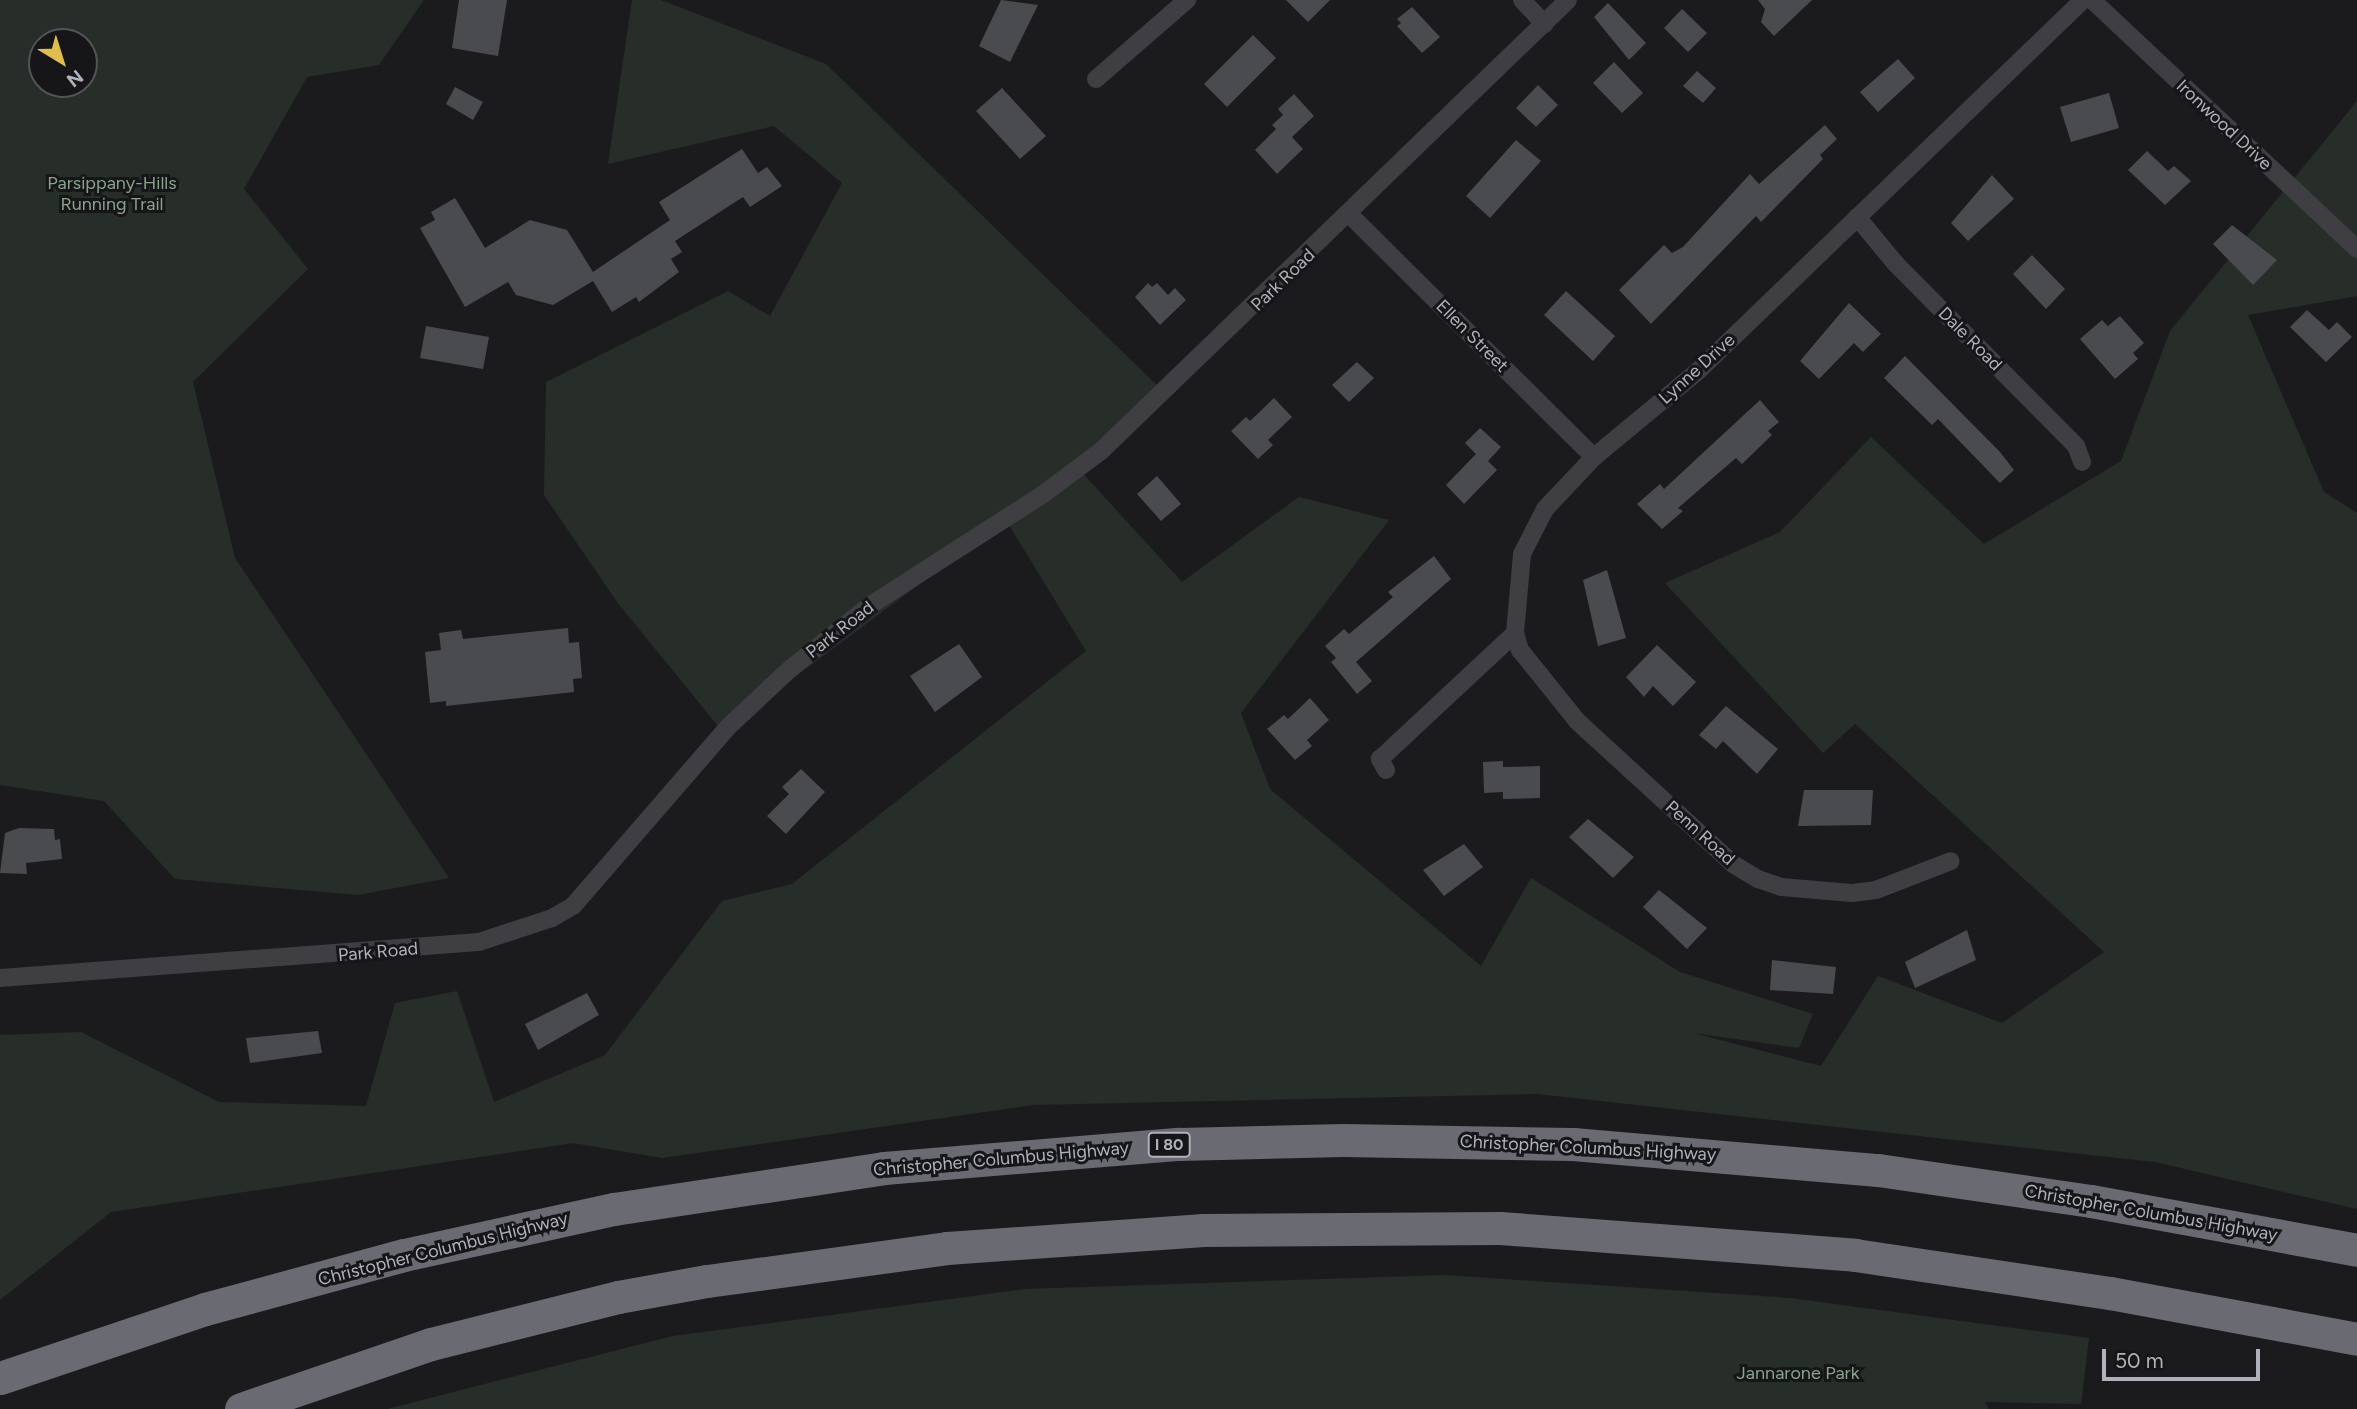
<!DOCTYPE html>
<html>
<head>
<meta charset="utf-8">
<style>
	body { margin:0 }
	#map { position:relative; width:2357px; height:1409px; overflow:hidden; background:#1b1b1d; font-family:Figtree,sans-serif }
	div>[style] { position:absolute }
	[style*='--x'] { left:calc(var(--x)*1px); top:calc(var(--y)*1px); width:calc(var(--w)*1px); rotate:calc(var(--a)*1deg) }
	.green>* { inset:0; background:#272e29 }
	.building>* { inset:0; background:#4a4b4f }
	.street>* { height:18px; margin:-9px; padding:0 9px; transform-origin:9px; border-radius:9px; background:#3e3e43 }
	.highway>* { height:33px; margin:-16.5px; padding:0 16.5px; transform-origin:16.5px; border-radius:16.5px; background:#696a72 }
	span { translate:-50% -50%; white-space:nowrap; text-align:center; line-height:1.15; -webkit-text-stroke:6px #161618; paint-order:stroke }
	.shield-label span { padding:2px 5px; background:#161618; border:2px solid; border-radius:5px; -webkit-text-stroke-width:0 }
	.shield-label { font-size:16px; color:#afb1bb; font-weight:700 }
	.street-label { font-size:18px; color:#afb1bb }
	.park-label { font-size:18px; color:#88a38c }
	.north { position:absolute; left:28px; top:28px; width:70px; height:70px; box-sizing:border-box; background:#161618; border:2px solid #535459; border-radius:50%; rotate:142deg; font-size:19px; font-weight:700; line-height:28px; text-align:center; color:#afb1bb }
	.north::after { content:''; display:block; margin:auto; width:24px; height:32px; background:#e0bd4f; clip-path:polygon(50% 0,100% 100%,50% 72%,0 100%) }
	.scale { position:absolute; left:2102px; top:1349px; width:158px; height:32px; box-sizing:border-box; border:4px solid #afb1bb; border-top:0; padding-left:9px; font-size:21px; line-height:24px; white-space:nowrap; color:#afb1bb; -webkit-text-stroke:5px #161618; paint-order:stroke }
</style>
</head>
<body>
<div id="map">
	<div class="green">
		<i style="clip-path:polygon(evenodd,0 0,424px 0,379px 65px,307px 77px,244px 189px,308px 269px,193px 382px,235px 558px,449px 878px,358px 895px,175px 879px,104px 801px,0 785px,0 0,42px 42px,84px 42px,84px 84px,42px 84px,42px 42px)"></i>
		<i style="clip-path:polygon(632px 0,661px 0,826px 64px,1167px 395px,1078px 468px,1182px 582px,1299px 497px,1389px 520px,1241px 713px,1270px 789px,1481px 966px,1531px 878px,1680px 972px,1813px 1014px,1799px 1048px,1693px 1033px,1821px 1066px,1878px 976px,2002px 1023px,2104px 952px,1855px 724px,1823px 753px,1665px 583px,1780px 532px,1871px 437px,1984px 544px,2121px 461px,2170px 331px,2357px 101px,2357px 296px,2248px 315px,2324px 492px,2357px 513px,2357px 1209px,2155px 1162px,1537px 1094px,1033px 1105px,662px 1158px,573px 1143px,111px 1212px,0 1300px,0 1035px,81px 1032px,219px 1102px,366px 1106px,395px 1003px,457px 991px,494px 1102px,605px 1055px,722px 901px,792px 884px,1086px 651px,1006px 520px,722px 731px,617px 602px,544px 495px,546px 382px,728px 291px,770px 316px,842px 183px,774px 126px,608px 164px)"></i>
		<i style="clip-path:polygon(1445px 1275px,1790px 1298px,2089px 1338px,2081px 1404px,1985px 1402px,1989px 1409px,387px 1409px,673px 1336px,1026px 1289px)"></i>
	</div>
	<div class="building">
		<i style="clip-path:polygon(459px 0,507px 0,498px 56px,452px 48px)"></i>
		<i style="clip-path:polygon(1001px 0,1038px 5px,1010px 62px,979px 46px)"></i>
		<i style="clip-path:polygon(1286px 0,1330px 0,1308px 22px)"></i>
		<i style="clip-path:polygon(1758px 0,1812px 0,1774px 36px,1761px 22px,1765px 9px)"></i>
		<i style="clip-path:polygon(1608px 3px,1646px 43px,1629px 60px,1594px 17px)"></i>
		<i style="clip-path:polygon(1412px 7px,1440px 37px,1422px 53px,1397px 26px,1401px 23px,1397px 19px)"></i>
		<i style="clip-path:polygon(1682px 9px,1707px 33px,1688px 52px,1664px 28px)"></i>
		<i style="clip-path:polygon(1253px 35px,1276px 58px,1227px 107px,1204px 84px)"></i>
		<i style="clip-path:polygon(1898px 59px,1915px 78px,1878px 112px,1860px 92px)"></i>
		<i style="clip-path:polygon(1614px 62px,1643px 93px,1622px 113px,1593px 83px)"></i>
		<i style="clip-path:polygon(1697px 71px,1716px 88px,1703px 103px,1683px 86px)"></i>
		<i style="clip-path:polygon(1538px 85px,1558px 105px,1536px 127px,1516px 108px)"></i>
		<i style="clip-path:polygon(455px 87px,483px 102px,473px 120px,446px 104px)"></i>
		<i style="clip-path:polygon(1002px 88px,1046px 136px,1020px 159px,976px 111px)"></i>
		<i style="clip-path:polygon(2109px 93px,2119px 128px,2071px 142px,2060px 107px)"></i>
		<i style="clip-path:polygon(1294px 94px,1314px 116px,1292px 137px,1303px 149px,1277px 174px,1255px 150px,1276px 129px,1272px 125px,1283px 115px,1278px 109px)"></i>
		<i style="clip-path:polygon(1825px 125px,1837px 139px,1820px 155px,1823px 159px,1761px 222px,1756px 216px,1651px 324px,1619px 290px,1664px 245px,1672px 253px,1683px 247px,1750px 174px,1759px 184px)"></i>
		<i style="clip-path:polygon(1516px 140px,1541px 161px,1490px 218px,1466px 196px)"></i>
		<i style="clip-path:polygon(742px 149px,758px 173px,767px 167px,782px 186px,750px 207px,743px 197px,675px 241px,682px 252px,671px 259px,679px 272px,639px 302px,636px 297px,612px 312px,593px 281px,553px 305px,516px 295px,508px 282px,465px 307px,420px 228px,435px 220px,431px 212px,455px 198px,485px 248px,530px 220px,567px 230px,593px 272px,670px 220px,659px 202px)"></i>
		<i style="clip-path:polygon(2147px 151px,2168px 171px,2174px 166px,2191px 181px,2165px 205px,2128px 170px)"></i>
		<i style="clip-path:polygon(1992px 175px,2014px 199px,1968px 241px,1951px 223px)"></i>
		<i style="clip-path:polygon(2232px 225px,2277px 260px,2253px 285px,2213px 244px)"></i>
		<i style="clip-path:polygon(2032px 255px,2065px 289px,2046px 309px,2013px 274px)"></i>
		<i style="clip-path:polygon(1148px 283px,1152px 287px,1157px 283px,1168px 295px,1175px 288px,1186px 300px,1160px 325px,1135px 297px)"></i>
		<i style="clip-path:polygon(1566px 291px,1615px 336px,1593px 361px,1544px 315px)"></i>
		<i style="clip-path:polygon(1849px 303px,1881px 334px,1863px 352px,1854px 343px,1819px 379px,1800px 361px)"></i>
		<i style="clip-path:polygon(2307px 310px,2329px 330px,2337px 322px,2352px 337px,2326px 362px,2290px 327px)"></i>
		<i style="clip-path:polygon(2120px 316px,2144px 343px,2133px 353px,2138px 359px,2115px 379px,2080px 339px,2102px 320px,2108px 326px)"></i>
		<i style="clip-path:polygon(426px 326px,489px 337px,483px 369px,420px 358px)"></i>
		<i style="clip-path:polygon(1905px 356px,2000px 452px,2014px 470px,2000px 483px,1938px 419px,1932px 425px,1884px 378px)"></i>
		<i style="clip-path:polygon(1357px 362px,1374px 378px,1349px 402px,1332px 385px)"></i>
		<i style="clip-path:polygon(1274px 398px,1292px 417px,1268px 440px,1273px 445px,1258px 459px,1231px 431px,1246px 417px,1250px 421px)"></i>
		<i style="clip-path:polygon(1760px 400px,1779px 422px,1768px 431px,1772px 435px,1742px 464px,1736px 458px,1678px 508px,1683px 511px,1662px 529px,1637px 504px,1660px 484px,1664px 489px)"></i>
		<i style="clip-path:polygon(1480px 428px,1501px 447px,1488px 461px,1497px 470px,1464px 504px,1446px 485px,1476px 454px,1465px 443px)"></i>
		<i style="clip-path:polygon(1157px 476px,1181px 504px,1161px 521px,1137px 494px)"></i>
		<i style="clip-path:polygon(1434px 556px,1451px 579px,1356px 662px,1372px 681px,1357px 694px,1331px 662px,1336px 658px,1325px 646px,1344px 629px,1349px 634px,1393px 597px,1388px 592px)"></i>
		<i style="clip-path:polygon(1607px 570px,1626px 638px,1598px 646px,1583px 580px)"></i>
		<i style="clip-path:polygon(568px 628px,569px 643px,579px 642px,582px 678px,573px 679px,574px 692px,446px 706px,446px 701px,430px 703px,425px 652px,441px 650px,439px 633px,461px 630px,463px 639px)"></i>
		<i style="clip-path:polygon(959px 644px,982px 677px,935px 712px,910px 676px)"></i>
		<i style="clip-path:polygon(1657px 645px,1696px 682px,1673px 706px,1653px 686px,1644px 697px,1626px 677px)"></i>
		<i style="clip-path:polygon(1310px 698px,1329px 720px,1307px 740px,1312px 746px,1295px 760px,1267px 729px,1284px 715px,1288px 719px)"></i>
		<i style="clip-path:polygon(1726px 706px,1778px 749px,1757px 774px,1723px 741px,1716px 749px,1699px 735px)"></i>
		<i style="clip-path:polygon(1503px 761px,1503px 767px,1540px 766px,1540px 798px,1503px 799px,1503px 792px,1484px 793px,1483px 762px)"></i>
		<i style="clip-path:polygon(801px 769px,825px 792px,786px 834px,767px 816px,789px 794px,782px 787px)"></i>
		<i style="clip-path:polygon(1804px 790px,1873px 790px,1871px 825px,1798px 826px)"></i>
		<i style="clip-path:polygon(1588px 819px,1634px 857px,1613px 878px,1569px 837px)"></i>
		<i style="clip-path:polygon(19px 828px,54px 829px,55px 840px,60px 839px,62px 859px,26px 863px,27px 874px,0 873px,5px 833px)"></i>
		<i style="clip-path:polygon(1464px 844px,1483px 867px,1444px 896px,1423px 870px)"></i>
		<i style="clip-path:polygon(1659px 890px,1707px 928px,1687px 949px,1643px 907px)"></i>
		<i style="clip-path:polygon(1967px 930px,1976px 960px,1915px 988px,1905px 962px)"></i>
		<i style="clip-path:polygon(1772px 960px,1836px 967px,1833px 994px,1770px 990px)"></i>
		<i style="clip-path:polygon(587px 993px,599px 1015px,538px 1050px,525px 1024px)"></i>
		<i style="clip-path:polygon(318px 1031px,322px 1053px,250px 1063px,246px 1038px)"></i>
	</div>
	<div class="street">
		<i style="--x:1522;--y:0;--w:33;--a:47"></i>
		<i style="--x:2092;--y:0;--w:364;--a:43.2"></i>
		<i style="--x:1096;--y:79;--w:121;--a:-41"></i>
		<i style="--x:1350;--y:215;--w:344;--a:44.8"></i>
		<i style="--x:1857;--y:217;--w:60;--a:50.4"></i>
		<i style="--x:1895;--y:263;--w:257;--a:45.3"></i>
		<i style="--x:2076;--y:446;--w:17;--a:69"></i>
		<i style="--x:1515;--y:633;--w:18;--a:74"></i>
		<i style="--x:1520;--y:650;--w:91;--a:51.2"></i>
		<i style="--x:1577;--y:721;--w:212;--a:42.5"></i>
		<i style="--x:1733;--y:864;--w:29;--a:31"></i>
		<i style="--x:1758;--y:879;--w:24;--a:19"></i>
		<i style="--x:1781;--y:887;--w:71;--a:4.8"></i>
		<i style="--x:1852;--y:893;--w:24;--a:-7"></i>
		<i style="--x:1876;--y:890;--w:80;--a:-21.1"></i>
		<i style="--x:1386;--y:770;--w:13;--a:-119"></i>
		<i style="--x:1380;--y:759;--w:185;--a:-43"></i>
		<i style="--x:1515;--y:633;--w:79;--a:-84.9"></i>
		<i style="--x:1522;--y:554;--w:51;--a:-62.9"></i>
		<i style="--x:1545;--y:509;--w:71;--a:-46.7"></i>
		<i style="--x:1594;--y:457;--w:135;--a:-39.6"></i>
		<i style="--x:1698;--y:371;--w:535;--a:-43.94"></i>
		<i style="--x:0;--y:978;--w:480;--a:-4.3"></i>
		<i style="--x:479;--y:942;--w:77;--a:-18.2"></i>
		<i style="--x:552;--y:918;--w:24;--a:-30"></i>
		<i style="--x:573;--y:906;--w:237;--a:-49.1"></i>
		<i style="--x:728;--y:727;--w:85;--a:-43.1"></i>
		<i style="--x:790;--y:669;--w:101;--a:-38.6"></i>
		<i style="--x:869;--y:606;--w:206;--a:-32.7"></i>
		<i style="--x:1042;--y:495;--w:74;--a:-36.7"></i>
		<i style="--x:1101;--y:451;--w:649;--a:-44"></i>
	</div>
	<div class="highway">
		<i style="--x:0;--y:1378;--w:216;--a:-18.6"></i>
		<i style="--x:205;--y:1309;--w:206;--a:-15.2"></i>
		<i style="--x:404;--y:1255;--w:215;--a:-12.4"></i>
		<i style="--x:614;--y:1209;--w:273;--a:-8.6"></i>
		<i style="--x:884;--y:1168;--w:296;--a:-4.7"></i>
		<i style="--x:1179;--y:1144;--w:164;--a:-1.4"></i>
		<i style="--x:1343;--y:1140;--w:230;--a:1"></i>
		<i style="--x:1573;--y:1144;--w:306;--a:4.9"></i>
		<i style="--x:1878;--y:1170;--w:215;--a:8.3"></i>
		<i style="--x:2091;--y:1201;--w:270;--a:10.4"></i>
		<i style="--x:241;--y:1409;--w:201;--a:-18.9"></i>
		<i style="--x:431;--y:1344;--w:193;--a:-14.1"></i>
		<i style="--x:618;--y:1297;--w:90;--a:-10.2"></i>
		<i style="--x:707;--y:1281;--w:242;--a:-7.8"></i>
		<i style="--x:947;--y:1248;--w:257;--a:-4"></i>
		<i style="--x:1203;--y:1230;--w:297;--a:-0.4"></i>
		<i style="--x:1500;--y:1228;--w:356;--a:4.3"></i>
		<i style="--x:1855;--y:1255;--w:258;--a:8.5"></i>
		<i style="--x:2110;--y:1293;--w:251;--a:10.5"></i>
	</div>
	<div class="shield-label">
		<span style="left:1169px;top:1145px">I 80</span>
	</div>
	<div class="street-label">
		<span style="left:2224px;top:125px;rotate:43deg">Ironwood Drive</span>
		<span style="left:1283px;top:280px;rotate:-44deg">Park Road</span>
		<span style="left:1472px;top:336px;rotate:45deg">Ellen Street</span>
		<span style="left:1970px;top:339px;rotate:45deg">Dale Road</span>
		<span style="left:1697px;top:369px;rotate:-42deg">Lynne Drive</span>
		<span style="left:840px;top:630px;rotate:-38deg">Park Road</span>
		<span style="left:1700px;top:833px;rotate:42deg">Penn Road</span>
		<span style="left:378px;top:952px;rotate:-5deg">Park Road</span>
		<span style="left:1588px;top:1148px;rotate:3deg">Christopher Columbus Highway</span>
		<span style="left:1001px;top:1159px;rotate:-5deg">Christopher Columbus Highway</span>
		<span style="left:2151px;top:1213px;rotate:10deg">Christopher Columbus Highway</span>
		<span style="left:443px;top:1249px;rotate:-14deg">Christopher Columbus Highway</span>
	</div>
	<div class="park-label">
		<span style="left:112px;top:194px">Parsippany-Hills<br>Running Trail</span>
		<span style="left:1798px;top:1373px">Jannarone Park</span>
	</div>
	<div class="north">N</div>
	<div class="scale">50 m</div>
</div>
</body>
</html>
